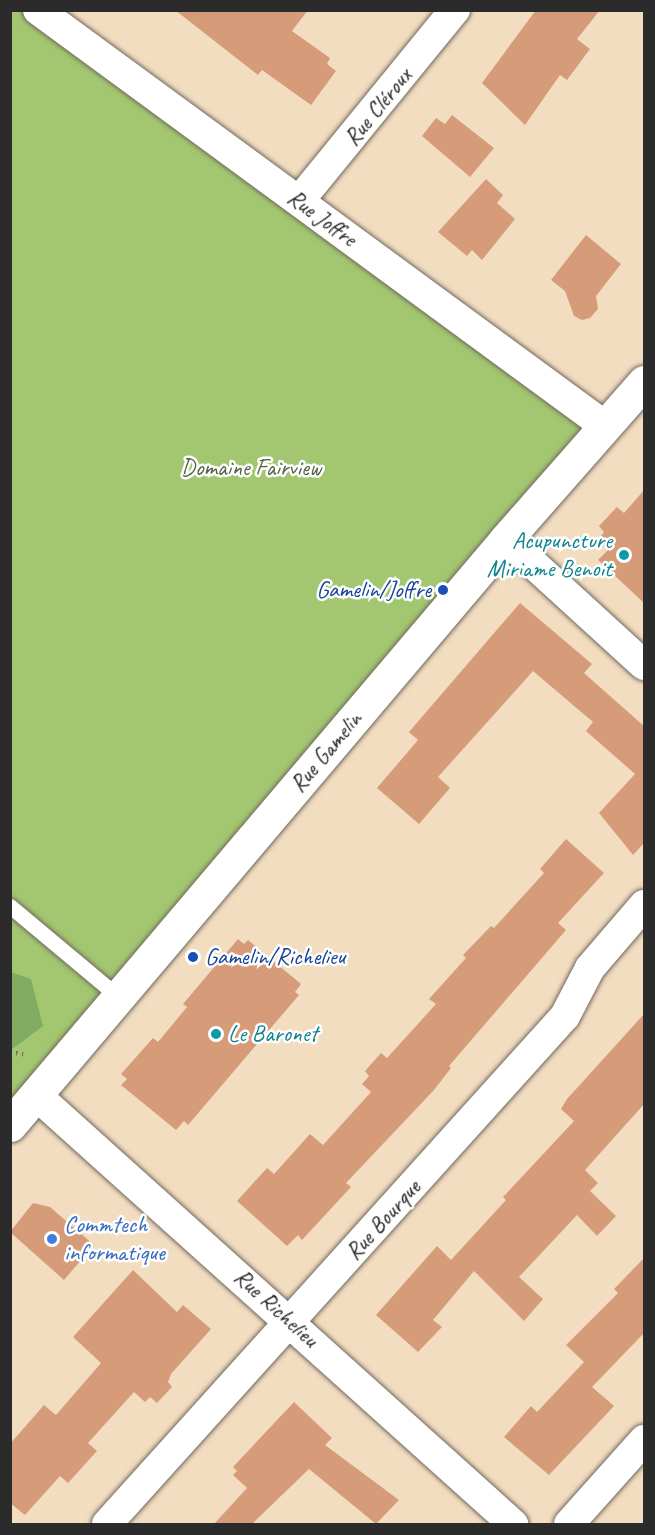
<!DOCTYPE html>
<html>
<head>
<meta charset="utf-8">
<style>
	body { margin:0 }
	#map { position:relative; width:655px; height:1535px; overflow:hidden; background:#f3ddc0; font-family:Caveat,sans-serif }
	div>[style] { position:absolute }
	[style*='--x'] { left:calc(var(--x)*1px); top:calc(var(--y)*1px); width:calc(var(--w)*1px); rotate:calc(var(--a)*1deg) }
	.green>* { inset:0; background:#a3c770 }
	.forest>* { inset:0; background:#82ac62 }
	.building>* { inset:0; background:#d69c79 }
	.path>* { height:4px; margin-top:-2px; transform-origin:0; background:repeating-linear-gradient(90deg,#71695f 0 1.5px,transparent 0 6px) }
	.roads { filter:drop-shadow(0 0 2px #71695f) drop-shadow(0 0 2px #71695f) }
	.service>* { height:15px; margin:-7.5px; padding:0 7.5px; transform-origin:7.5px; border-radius:7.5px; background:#fff }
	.minor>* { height:30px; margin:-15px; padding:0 15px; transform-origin:15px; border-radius:15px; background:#fff }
	.tertiary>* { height:33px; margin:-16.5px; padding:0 16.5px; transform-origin:16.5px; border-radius:16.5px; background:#fff }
	.dots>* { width:16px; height:16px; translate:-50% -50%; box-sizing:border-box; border:3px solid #fff; border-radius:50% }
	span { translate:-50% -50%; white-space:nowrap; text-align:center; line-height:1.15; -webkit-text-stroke:5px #fff; paint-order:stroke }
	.street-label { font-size:24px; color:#2b2b2b }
	.park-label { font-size:24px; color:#556243 }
	.culture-label { font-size:24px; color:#0d838f }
	.right { translate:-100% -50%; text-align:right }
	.left { translate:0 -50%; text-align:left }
	.transit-label { font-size:24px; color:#164399 }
	.shop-label { font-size:24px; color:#366cbe }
	.frame { position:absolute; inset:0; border:12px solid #2b2b2b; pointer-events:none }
</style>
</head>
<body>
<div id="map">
	<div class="green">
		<i style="clip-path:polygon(38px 10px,605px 426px,11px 1125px,10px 11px)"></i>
	</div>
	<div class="forest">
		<i style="clip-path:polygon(11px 972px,31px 979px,43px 1026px,11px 1050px)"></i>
	</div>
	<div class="building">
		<i style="clip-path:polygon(175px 10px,308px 10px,292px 31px,330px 58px,327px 64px,336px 71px,311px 105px,262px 70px,258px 75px)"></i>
		<i style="clip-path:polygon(536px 10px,600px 10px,577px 39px,590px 49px,567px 80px,560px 75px,525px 125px,482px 83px)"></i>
		<i style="clip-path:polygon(452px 115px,494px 148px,470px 177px,422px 136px,436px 118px,445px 124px)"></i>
		<i style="clip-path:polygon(486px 179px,503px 195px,497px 203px,515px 219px,482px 260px,472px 250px,467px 256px,438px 232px)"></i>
		<i style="clip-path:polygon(586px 235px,621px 264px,596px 296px,598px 309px,590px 318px,582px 320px,574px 316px,565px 291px,551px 280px)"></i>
		<i style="clip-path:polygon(645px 489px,645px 604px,598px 560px,608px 550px,598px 541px,604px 532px,599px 526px,617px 507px,624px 513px)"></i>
		<i style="clip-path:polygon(520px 603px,592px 664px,584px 673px,645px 727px,645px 842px,633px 855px,599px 813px,635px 774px,586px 731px,593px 722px,533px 671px,438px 777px,450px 788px,419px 824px,377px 788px,418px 740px,409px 732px)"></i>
		<i style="clip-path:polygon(566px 839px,604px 873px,558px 923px,566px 930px,449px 1066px,451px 1068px,434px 1090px,346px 1183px,351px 1187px,302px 1240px,298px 1235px,287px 1246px,237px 1201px,267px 1168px,274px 1174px,310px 1134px,323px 1145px,371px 1092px,362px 1084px,369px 1076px,365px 1071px,381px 1053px,387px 1058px,436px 1004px,429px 999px,466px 958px,463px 955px,491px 926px,494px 928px,544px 873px,540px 869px)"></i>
		<i style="clip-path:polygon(238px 939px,244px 944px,248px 940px,301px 984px,295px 992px,299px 995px,188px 1125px,184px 1121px,176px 1130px,121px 1085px,127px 1079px,121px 1074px,153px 1038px,158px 1042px,187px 1007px,183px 1004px)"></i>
		<i style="clip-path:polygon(645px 1013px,645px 1103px,585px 1170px,598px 1183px,590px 1191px,616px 1216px,597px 1236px,577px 1215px,519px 1277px,543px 1299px,524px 1321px,474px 1271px,433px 1320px,442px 1327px,418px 1352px,376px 1315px,437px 1246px,451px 1260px,506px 1200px,503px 1197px,574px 1121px,561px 1109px,567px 1099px)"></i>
		<i style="clip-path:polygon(33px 1203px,50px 1207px,94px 1245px,64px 1280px,10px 1232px)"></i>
		<i style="clip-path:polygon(645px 1257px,645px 1332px,592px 1387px,614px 1406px,549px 1475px,504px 1437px,531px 1406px,537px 1412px,584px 1362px,566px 1345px,618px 1293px,614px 1289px)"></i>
		<i style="clip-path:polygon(133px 1270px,177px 1312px,183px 1305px,211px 1329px,171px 1374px,168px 1382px,172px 1387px,157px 1403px,150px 1397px,145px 1402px,134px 1392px,88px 1443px,97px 1451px,68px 1483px,60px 1476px,25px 1515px,10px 1503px,10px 1444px,44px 1405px,56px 1415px,101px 1363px,73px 1337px)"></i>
		<i style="clip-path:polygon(294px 1402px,332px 1438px,325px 1445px,399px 1500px,376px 1524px,309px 1469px,252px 1524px,214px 1524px,247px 1488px,233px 1475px,237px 1471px,233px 1467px)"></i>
	</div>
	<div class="path">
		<i style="--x:10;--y:432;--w:6;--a:0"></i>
		<i style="--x:10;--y:1052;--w:17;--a:10"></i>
	</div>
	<div class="roads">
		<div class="service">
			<i style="--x:10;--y:906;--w:142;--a:39.9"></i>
		</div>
		<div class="minor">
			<i style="--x:38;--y:10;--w:703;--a:36.27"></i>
			<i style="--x:299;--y:201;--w:247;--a:-50.8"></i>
			<i style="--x:506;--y:539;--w:187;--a:42.4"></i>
			<i style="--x:36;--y:1095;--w:642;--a:41.97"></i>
			<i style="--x:107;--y:1524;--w:684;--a:-47.96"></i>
			<i style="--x:565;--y:1016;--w:54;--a:-62.5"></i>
			<i style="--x:590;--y:968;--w:83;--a:-49.4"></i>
			<i style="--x:569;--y:1524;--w:113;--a:-48.2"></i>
		</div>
		<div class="tertiary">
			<i style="--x:10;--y:1125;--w:768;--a:-49.75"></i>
			<i style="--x:506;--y:539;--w:209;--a:-48.7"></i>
		</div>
	</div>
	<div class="dots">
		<i style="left:624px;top:555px;background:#0f9aa8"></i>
		<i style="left:443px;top:590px;background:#1a4fb4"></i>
		<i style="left:193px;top:957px;background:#1a4fb4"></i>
		<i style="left:216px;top:1034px;background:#0f9aa8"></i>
		<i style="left:52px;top:1239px;background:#3f7fe0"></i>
	</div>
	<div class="street-label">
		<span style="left:378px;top:107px;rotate:-51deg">Rue Cléroux</span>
		<span style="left:322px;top:218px;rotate:36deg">Rue Joffre</span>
		<span style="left:326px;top:752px;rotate:-50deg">Rue Gamelin</span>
		<span style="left:383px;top:1220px;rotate:-48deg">Rue Bourque</span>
		<span style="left:276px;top:1308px;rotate:42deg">Rue Richelieu</span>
	</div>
	<div class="park-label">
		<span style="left:251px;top:468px">Domaine Fairview</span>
	</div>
	<div class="culture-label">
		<span class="right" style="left:612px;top:555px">Acupuncture<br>Miriame Benoit</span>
		<span class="left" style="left:228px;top:1034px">Le Baronet</span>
	</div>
	<div class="transit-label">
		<span class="right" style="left:431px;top:590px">Gamelin/Joffre</span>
		<span class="left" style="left:205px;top:957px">Gamelin/Richelieu</span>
	</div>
	<div class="shop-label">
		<span class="left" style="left:64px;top:1239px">Commtech<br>informatique</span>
	</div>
	<div class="frame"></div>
</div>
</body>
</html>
